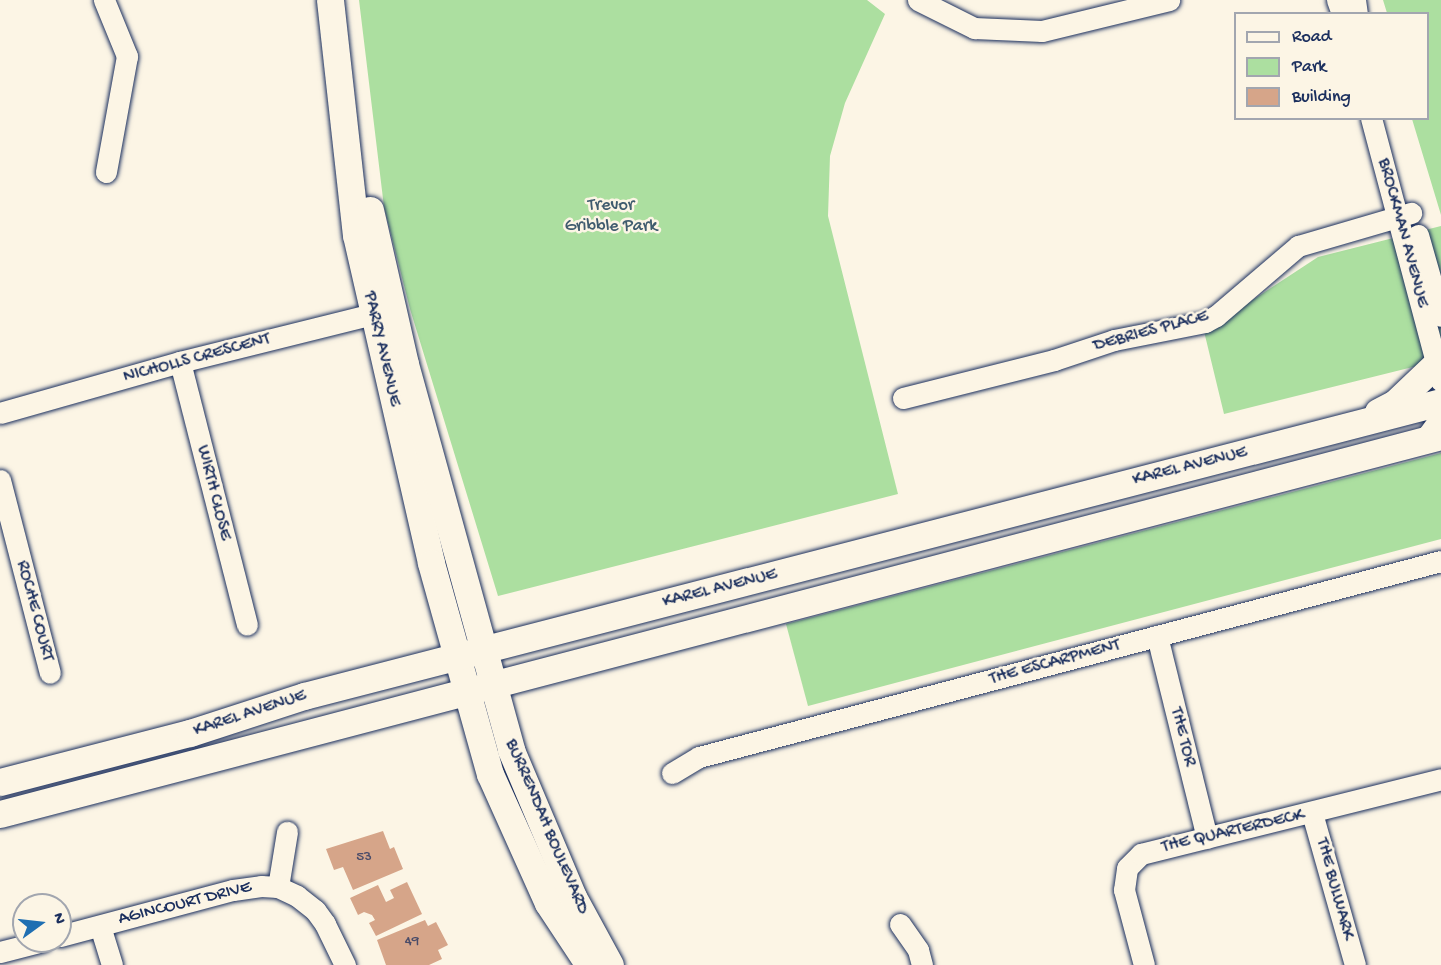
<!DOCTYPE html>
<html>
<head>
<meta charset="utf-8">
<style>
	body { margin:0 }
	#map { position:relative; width:1441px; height:965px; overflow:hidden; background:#fcf5e5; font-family:"Gochi Hand",sans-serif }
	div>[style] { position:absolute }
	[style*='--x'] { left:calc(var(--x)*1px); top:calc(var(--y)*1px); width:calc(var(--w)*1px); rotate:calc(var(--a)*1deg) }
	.green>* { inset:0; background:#acdfa0 }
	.building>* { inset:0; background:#d6a589 }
	.roads { filter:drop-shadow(0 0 2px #1b2f5e) drop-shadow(0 0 2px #1b2f5e) }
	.minor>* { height:21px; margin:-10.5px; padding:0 10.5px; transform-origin:10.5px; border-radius:10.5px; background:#fcf5e5 }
	.major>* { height:27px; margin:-13.5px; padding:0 13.5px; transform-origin:13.5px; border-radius:13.5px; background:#fcf5e5 }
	span { translate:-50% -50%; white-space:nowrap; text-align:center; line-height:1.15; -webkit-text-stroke:5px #fcf5e5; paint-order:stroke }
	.number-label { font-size:15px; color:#4a4c69 }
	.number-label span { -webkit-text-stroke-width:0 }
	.park-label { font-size:18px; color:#3f5b6e }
	.street-label { font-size:18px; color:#1b2f5e }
	.legend { position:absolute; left:1234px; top:12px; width:195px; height:108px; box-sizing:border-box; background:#fcf5e5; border:2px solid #a2a6af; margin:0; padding:8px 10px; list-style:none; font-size:18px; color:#1b2f5e }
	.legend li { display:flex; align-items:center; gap:12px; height:30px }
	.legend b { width:30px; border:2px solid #a2a6af }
	.north { position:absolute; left:12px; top:893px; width:60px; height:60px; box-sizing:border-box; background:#fcf5e5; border:2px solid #a2a6af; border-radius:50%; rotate:75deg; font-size:16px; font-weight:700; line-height:24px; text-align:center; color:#1b2f5e }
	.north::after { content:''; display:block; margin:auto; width:21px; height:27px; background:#1f6fb2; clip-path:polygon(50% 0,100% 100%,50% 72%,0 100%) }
</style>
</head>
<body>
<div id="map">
	<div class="green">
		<i style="clip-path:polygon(359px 0,867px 0,885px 14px,845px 103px,830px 156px,828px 216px,898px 494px,498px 596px,410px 309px,384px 207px)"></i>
		<i style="clip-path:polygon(1383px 0,1441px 0,1441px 215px,1412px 119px,1428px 118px,1428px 14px,1387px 13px)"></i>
		<i style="clip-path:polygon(1441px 226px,1441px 360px,1224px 414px,1202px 323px,1228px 316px,1318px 257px)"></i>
		<i style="clip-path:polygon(1441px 453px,1441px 539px,808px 706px,786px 624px)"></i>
	</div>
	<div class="building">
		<i style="clip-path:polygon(383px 831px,390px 849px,394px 847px,403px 869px,353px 890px,343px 867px,334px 870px,326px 849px)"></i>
		<i style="clip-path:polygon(407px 882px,422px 914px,376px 936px,369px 923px,375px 920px,372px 915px,364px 912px,358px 915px,350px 898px,378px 885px,386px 902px,394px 898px,390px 890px)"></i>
		<i style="clip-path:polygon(425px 920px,428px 926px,436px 922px,448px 945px,438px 950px,442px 959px,429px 965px,386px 965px,377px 940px)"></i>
	</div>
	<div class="roads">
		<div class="minor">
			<i style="--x:104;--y:0;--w:61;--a:67.7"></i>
			<i style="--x:127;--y:56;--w:118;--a:100.3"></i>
			<i style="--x:918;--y:0;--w:63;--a:26.6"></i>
			<i style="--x:974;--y:28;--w:68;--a:2.5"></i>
			<i style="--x:1042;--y:31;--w:131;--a:-13.7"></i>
			<i style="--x:1337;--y:0;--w:15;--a:70"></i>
			<i style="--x:1355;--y:0;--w:14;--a:82"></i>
			<i style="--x:1371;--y:118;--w:272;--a:75.1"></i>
			<i style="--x:1418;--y:235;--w:84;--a:74.1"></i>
			<i style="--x:180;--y:362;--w:271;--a:75.7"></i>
			<i style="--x:903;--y:398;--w:156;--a:-14.1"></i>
			<i style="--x:1054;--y:360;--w:63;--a:-18.4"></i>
			<i style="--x:1114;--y:340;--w:93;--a:-11.2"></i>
			<i style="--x:1205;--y:322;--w:13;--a:-29"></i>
			<i style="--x:1216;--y:316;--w:108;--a:-40.5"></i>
			<i style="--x:1298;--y:246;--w:118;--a:-16.3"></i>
			<i style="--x:0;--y:413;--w:187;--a:-15.8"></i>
			<i style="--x:180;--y:362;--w:214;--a:-14"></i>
			<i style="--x:1425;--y:439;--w:27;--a:-54"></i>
			<i style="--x:0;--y:480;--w:199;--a:75.5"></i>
			<i style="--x:1157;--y:636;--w:208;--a:76.1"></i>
			<i style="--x:672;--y:773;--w:31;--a:-31"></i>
			<i style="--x:699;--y:757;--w:767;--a:-14.8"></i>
			<i style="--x:1312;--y:813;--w:158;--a:74.2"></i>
			<i style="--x:278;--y:887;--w:56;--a:-80.7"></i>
			<i style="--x:900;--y:924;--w:32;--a:55"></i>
			<i style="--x:918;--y:950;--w:16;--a:75"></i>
			<i style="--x:100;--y:926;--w:41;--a:72.9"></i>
			<i style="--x:60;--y:936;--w:179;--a:-14.9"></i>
			<i style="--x:233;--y:890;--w:28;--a:-8"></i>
			<i style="--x:261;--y:886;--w:17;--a:3"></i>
			<i style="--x:278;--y:887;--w:21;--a:25"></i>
			<i style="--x:297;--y:896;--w:23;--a:38"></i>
			<i style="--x:315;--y:910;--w:17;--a:54"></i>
			<i style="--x:325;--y:924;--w:46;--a:64"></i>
			<i style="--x:0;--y:952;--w:44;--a:-14.3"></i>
			<i style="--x:1144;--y:965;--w:78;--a:-104.9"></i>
			<i style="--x:1124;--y:890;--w:22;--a:-82"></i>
			<i style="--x:1127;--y:868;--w:20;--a:-45"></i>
			<i style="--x:1141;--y:854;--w:309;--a:-14"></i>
		</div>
		<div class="major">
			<i style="--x:330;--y:0;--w:236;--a:83.7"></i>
			<i style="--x:356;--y:235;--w:336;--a:77.1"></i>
			<i style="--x:431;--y:563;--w:219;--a:74.4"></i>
			<i style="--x:490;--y:774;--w:141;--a:65.8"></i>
			<i style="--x:548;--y:903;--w:74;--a:56.5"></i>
			<i style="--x:370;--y:210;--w:158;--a:77.2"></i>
			<i style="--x:405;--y:364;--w:400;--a:74.6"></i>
			<i style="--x:511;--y:750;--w:160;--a:67.1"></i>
			<i style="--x:573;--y:897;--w:77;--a:61.4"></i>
			<i style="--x:1378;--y:412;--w:19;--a:-28"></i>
			<i style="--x:1395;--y:403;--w:57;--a:-43.6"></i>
			<i style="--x:0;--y:782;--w:196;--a:-14.5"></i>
			<i style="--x:190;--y:733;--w:120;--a:-18"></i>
			<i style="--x:304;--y:696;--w:1174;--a:-14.5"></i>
			<i style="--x:0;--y:814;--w:1490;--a:-14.7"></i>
		</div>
	</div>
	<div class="number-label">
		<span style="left:364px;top:858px">53</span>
		<span style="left:412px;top:942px">49</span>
	</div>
	<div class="park-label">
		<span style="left:611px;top:217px">Trevor<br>Gribble Park</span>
	</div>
	<div class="street-label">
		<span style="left:1402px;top:233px;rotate:75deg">BROCKMAN AVENUE</span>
		<span style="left:1151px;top:332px;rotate:-15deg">DEBRIES PLACE</span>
		<span style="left:381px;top:349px;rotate:77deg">PARRY AVENUE</span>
		<span style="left:197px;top:359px;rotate:-15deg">NICHOLLS CRESCENT</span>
		<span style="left:1190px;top:467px;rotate:-14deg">KAREL AVENUE</span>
		<span style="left:213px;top:493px;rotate:76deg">WIRTH CLOSE</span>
		<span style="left:720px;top:589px;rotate:-14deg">KAREL AVENUE</span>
		<span style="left:34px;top:611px;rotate:75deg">ROCHE COURT</span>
		<span style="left:1055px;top:663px;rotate:-15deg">THE ESCARPMENT</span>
		<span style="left:250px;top:714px;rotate:-18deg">KAREL AVENUE</span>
		<span style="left:1182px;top:737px;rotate:76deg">THE TOR</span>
		<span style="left:546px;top:827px;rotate:67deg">BURRENDAH BOULEVARD</span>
		<span style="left:1233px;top:832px;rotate:-13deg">THE QUARTERDECK</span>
		<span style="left:1334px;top:889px;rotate:75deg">THE BULWARK</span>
		<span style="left:185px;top:904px;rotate:-14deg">AGINCOURT DRIVE</span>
	</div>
	<ul class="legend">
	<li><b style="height:8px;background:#fcf5e5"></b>Road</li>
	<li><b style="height:16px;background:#acdfa0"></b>Park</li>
	<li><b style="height:16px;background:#d6a589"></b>Building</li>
	</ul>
	<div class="north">N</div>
</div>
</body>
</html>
